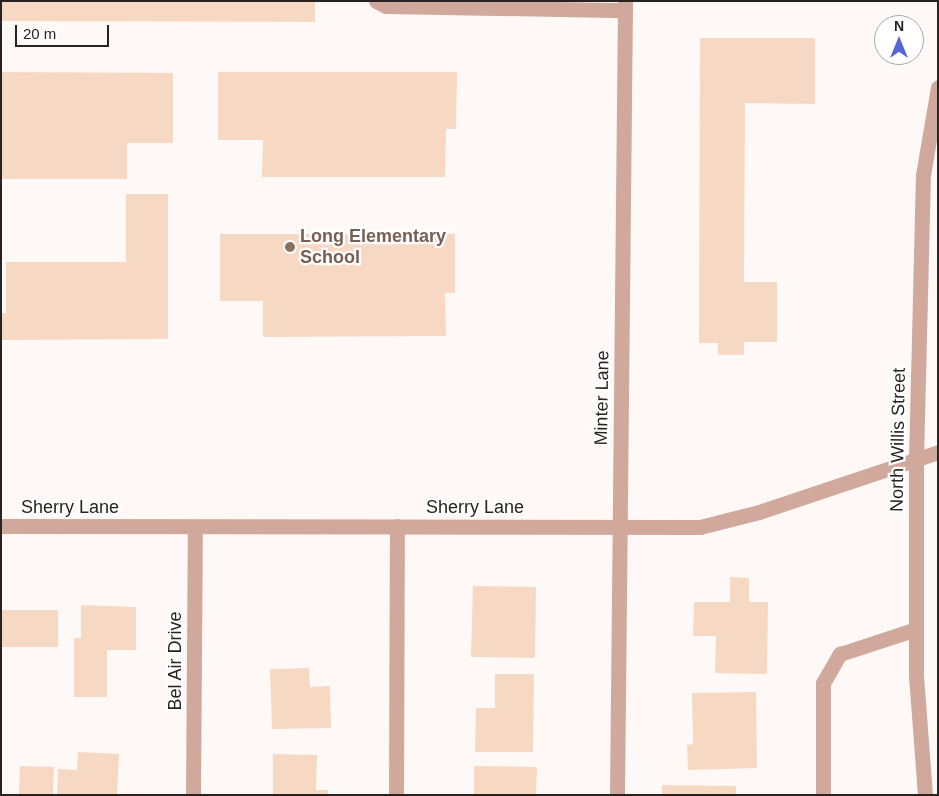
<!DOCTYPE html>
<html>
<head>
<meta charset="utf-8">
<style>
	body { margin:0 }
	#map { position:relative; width:939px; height:796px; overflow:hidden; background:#fef9f6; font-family:Arial,sans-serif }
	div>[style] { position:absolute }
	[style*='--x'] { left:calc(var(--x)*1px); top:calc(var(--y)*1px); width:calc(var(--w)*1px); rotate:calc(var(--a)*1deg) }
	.building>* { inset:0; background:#f7d9c3 }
	.service>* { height:15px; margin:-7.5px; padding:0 7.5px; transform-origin:7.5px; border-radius:7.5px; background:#d0a99c }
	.minor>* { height:15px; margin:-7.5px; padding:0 7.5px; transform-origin:7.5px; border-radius:7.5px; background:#d0a99c }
	.tertiary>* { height:15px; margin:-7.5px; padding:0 7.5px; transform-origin:7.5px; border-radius:7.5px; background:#d0a99c }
	.dots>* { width:14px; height:14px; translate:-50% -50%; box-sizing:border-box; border:2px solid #fff; border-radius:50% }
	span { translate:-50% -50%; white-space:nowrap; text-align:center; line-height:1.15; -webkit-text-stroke:4.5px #fff; paint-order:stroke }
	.education-label { font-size:18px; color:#785e54; font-weight:700 }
	.left { translate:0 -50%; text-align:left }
	.street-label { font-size:18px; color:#282320 }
	.frame { position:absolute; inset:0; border:2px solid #282320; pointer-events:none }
	.north { position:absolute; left:874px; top:15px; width:50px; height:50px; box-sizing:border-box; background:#fff; border:1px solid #a9a7a6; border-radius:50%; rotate:0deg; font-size:14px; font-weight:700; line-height:20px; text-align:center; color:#282320 }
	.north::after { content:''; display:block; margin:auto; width:18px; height:22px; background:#5365db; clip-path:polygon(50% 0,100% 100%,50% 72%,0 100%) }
	.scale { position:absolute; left:15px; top:25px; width:94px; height:22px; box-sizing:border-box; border:2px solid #282320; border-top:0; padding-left:6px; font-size:15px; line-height:18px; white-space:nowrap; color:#282320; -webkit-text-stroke:4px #fff; paint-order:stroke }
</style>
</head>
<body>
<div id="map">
	<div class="building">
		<i style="clip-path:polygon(1px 1px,315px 1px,315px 22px,1px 21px)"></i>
		<i style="clip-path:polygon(700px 38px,815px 38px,815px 104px,745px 103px,744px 282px,777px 282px,777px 342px,744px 342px,744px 355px,718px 355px,718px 343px,699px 343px)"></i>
		<i style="clip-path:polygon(1px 72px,173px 73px,173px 143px,127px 143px,127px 179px,1px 179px)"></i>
		<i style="clip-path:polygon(218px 72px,457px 72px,456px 129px,446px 129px,445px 177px,262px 177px,263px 140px,218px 140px)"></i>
		<i style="clip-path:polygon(126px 194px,168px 194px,168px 339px,1px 340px,1px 313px,6px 313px,6px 262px,126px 262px)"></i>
		<i style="clip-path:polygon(220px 234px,455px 234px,455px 293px,445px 293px,446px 336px,263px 337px,263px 301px,220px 301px)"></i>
		<i style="clip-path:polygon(730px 577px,749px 578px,749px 602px,768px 602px,767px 674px,715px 673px,716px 636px,693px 636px,694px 602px,730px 602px)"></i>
		<i style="clip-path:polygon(473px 586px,536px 587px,535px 658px,471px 657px)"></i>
		<i style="clip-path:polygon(81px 605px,136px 607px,136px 650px,107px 650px,107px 697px,74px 697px,74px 638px,81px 638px)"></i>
		<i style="clip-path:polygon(1px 610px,58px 610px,58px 647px,1px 647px)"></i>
		<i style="clip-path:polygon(309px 668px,310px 687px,330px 686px,331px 728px,272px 729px,270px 669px)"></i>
		<i style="clip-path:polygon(495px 674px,534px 674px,533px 752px,475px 752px,476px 708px,495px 708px)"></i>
		<i style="clip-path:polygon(756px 692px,757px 768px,688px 770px,687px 745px,693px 744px,692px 693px)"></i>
		<i style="clip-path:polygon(78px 752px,119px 754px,117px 795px,57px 795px,58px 769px,77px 770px)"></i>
		<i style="clip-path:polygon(273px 754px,317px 755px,316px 790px,328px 790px,328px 795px,273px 795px)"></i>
		<i style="clip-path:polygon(20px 766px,54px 767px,53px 795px,19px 795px)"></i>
		<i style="clip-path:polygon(474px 766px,537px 767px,536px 795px,474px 795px)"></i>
		<i style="clip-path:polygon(662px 785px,736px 786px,736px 795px,662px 795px)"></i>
	</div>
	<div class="service">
		<i style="--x:376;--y:1;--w:11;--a:27"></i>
		<i style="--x:386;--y:6;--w:239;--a:1"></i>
		<i style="--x:396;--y:795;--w:269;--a:-89.8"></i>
		<i style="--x:823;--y:795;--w:112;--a:-90"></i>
		<i style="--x:823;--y:683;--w:34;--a:-60"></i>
		<i style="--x:840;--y:654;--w:80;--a:-18.2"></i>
	</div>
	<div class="minor">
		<i style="--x:1;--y:526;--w:699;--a:0.08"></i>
		<i style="--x:700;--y:527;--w:61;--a:-14.3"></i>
		<i style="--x:759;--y:512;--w:189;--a:-18.5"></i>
		<i style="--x:193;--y:795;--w:268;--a:-89.6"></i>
		<i style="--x:617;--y:795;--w:794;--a:-89.42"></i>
	</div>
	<div class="tertiary">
		<i style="--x:925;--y:795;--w:120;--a:-94.3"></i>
		<i style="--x:916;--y:675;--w:215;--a:-90"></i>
		<i style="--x:916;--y:460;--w:285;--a:-88.6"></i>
		<i style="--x:923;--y:175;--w:89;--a:-80.3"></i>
	</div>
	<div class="dots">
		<i style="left:290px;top:247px;background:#8d6e63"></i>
	</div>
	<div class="education-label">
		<span class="left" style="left:300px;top:247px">Long Elementary<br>School</span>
	</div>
	<div class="street-label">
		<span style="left:602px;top:398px;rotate:-89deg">Minter Lane</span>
		<span style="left:898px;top:440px;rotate:-89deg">North Willis Street</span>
		<span style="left:70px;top:507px">Sherry Lane</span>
		<span style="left:475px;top:507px">Sherry Lane</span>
		<span style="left:175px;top:661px;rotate:-90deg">Bel Air Drive</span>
	</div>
	<div class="frame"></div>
	<div class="north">N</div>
	<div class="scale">20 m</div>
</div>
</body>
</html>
